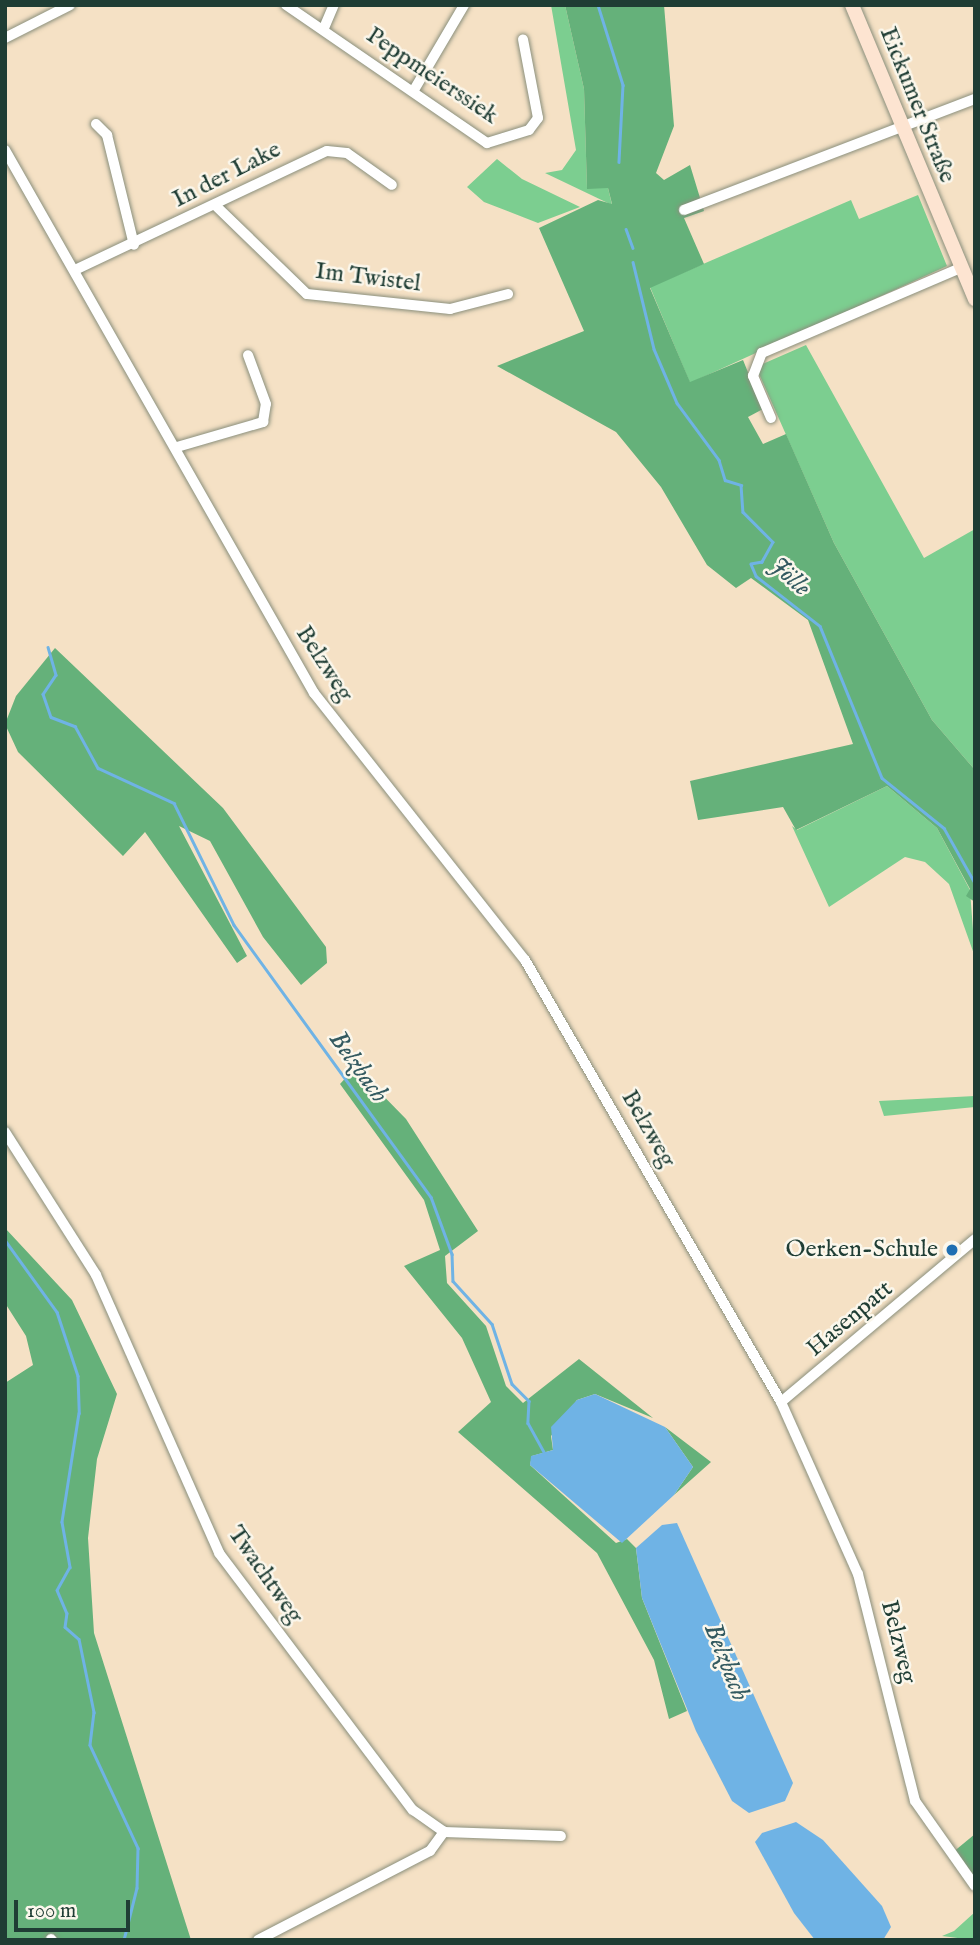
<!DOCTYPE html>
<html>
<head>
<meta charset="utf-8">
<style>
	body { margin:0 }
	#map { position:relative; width:980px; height:1945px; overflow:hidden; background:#f5e1c5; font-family:"IM FELL English",serif }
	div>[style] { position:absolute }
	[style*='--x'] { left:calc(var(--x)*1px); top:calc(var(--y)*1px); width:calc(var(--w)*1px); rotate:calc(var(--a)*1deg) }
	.green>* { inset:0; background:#7cce90 }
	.forest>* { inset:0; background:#65b17a }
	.water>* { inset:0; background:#6fb3e5 }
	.stream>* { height:2.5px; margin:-1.25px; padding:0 1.25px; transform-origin:1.25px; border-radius:1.25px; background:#6fb3e5 }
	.roads { filter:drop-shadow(0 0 2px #8a8f7c) drop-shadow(0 0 2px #8a8f7c) }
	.minor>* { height:10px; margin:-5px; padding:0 5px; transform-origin:5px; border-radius:5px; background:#fff }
	.secondary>* { height:14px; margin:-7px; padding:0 7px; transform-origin:7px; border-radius:7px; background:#fde4d1 }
	.dots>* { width:19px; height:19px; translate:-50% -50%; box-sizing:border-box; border:4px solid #fbf7ec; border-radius:50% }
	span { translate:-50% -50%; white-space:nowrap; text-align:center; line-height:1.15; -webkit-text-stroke:5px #fbf7ec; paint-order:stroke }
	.street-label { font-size:24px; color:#1f3d34 }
	.poi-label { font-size:24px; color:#1f3d34 }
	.right { translate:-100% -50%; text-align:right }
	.water-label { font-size:26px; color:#335a60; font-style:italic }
	.frame { position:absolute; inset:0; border:7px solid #1f3d34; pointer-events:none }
	.scale { position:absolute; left:14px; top:1900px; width:116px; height:32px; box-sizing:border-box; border:4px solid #1f3d34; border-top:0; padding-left:9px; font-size:21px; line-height:24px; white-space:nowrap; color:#1f3d34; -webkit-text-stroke:5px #fbf7ec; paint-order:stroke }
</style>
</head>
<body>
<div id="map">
	<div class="green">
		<i style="clip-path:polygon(551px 5px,565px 5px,584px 89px,587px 188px,608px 188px,612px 205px,545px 173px,562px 170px,576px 150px)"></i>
		<i style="clip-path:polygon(497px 159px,522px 179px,580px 207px,538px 223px,484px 202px,467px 187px)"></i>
		<i style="clip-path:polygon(918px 195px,947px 266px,690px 383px,650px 287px,851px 200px,859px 219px)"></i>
		<i style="clip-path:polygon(806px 345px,924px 558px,975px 529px,975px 770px,932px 720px,834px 543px,756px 367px)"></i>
		<i style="clip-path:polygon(887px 786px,937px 828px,970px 890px,975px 957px,949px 884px,925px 862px,905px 857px,829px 907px,792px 826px,797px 830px)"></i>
		<i style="clip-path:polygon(975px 1096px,975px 1107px,884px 1116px,879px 1101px)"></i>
		<i style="clip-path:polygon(975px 1912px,973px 1940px,942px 1936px,954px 1931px)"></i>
	</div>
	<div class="forest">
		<i style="clip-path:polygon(565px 5px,664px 5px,674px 126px,656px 173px,664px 180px,690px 165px,704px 211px,684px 218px,704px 264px,650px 288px,690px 382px,743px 360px,763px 409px,748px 417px,763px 444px,786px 434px,834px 543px,932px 720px,975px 770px,975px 902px,966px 896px,970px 889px,937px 828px,887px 786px,796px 830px,783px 807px,698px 820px,690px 781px,853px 744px,808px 620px,751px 578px,736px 588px,707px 565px,661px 487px,616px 432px,497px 366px,584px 331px,539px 228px,598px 200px,612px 204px,608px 188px,587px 189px,584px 89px)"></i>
		<i style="clip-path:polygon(55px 648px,223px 808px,326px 947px,327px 963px,301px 985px,263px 937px,210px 841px,179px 826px,247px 956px,237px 963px,145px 832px,123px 856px,18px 752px,5px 724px,16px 696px)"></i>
		<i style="clip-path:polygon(350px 1073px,361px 1073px,406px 1119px,478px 1231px,445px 1256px,447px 1283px,486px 1326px,506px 1386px,523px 1403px,579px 1359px,653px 1418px,595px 1394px,577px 1400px,551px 1436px,553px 1450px,532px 1456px,530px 1465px,616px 1543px,627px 1539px,636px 1548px,642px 1598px,687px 1711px,669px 1719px,654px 1660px,597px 1553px,458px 1432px,491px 1402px,462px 1338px,404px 1266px,440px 1250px,424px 1200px,340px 1084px)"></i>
		<i style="clip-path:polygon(5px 1228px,72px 1300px,117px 1394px,97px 1459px,88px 1538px,94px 1633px,191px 1940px,5px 1940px,5px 1383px,33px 1365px,26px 1336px,5px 1303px)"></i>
		<i style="clip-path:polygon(665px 1427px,711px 1462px,674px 1495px,693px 1467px)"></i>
		<i style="clip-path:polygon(975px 1834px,975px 1880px,952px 1853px)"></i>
	</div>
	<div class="water">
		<i style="clip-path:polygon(595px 1394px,665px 1427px,693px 1467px,674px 1495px,622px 1543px,530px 1465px,531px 1456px,553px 1450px,551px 1427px,577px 1400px)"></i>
		<i style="clip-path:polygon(677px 1523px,793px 1783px,785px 1801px,749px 1813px,732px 1801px,696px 1731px,642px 1598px,636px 1548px,662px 1525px)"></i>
		<i style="clip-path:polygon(796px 1822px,823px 1840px,882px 1906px,891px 1927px,883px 1940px,815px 1940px,794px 1913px,755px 1842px,762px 1833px)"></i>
	</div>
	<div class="stream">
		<i style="--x:598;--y:5;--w:84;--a:72.6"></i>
		<i style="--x:623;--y:85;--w:77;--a:93"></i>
		<i style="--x:626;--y:229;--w:20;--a:70"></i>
		<i style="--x:633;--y:262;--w:89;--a:76.4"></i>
		<i style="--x:654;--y:349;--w:59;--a:66.9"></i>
		<i style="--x:677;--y:403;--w:71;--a:53.6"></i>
		<i style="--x:719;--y:460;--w:21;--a:73"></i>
		<i style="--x:725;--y:480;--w:17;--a:17"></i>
		<i style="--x:741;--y:485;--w:27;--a:86"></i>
		<i style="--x:743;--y:512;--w:42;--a:45"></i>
		<i style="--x:773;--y:542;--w:23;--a:119"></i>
		<i style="--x:762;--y:562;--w:11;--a:170"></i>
		<i style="--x:751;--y:564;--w:13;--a:67"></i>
		<i style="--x:756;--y:576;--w:81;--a:38"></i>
		<i style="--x:820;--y:626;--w:164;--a:67.8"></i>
		<i style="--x:882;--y:778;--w:80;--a:38.9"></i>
		<i style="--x:944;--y:828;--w:63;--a:60.6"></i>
		<i style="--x:48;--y:647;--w:29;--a:74"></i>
		<i style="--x:56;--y:675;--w:23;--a:124"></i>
		<i style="--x:43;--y:694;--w:24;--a:71"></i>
		<i style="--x:51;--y:717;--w:26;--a:21"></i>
		<i style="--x:75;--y:726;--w:48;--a:61.3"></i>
		<i style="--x:98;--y:768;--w:84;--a:24.7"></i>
		<i style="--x:174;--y:803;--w:136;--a:63.8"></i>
		<i style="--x:234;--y:925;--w:336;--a:54.1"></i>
		<i style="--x:431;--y:1197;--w:61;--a:69.8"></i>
		<i style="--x:452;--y:1254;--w:27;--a:88"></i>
		<i style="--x:453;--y:1281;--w:58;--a:47.8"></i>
		<i style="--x:492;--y:1324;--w:63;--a:71.6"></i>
		<i style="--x:512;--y:1384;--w:24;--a:45"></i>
		<i style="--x:529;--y:1401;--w:22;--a:93"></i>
		<i style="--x:528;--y:1423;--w:37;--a:61"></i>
		<i style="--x:5;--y:1240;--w:89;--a:54.2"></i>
		<i style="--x:57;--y:1312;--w:67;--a:71.8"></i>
		<i style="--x:78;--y:1376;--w:37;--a:88"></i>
		<i style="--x:79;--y:1413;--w:110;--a:98.9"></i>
		<i style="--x:62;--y:1522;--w:46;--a:79.9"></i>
		<i style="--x:70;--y:1567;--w:26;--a:119"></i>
		<i style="--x:57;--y:1590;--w:25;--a:67"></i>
		<i style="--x:67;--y:1613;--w:14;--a:98"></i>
		<i style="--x:65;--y:1627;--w:18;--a:41"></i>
		<i style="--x:79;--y:1639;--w:75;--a:78.4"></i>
		<i style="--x:94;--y:1712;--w:33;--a:97"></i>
		<i style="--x:90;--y:1745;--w:114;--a:65"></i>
		<i style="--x:138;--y:1848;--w:40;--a:91.4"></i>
		<i style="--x:137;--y:1888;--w:54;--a:104"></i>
	</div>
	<div class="roads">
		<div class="minor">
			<i style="--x:286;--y:5;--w:244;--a:34.5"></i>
			<i style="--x:487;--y:143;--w:44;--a:-17.2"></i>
			<i style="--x:529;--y:130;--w:15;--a:-53"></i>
			<i style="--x:538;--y:118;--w:80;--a:-100.8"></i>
			<i style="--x:324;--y:28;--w:25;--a:-67"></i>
			<i style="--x:5;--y:38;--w:73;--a:-26.9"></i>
			<i style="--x:414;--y:90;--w:99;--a:-59.5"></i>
			<i style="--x:96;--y:124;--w:16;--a:45"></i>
			<i style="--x:107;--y:135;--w:113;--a:76.2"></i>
			<i style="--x:5;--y:150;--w:625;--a:60.36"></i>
			<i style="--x:314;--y:693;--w:340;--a:51.7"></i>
			<i style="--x:525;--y:960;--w:511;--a:59.92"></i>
			<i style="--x:781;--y:1402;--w:188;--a:65.9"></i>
			<i style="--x:858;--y:1574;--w:234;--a:75.9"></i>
			<i style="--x:915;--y:1801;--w:104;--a:54.8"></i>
			<i style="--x:215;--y:205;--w:128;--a:44.1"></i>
			<i style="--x:307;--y:294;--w:144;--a:6"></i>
			<i style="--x:450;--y:309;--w:60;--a:-14.5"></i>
			<i style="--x:684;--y:210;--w:311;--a:-20.9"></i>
			<i style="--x:77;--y:269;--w:276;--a:-25.3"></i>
			<i style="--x:327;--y:151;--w:20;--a:6"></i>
			<i style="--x:347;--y:153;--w:55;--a:35.4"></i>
			<i style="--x:771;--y:418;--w:46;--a:-113.2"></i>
			<i style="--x:753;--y:376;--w:25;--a:-69"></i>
			<i style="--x:762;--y:353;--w:215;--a:-23.2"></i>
			<i style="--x:177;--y:447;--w:90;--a:-16.2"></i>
			<i style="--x:263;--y:422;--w:18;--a:-81"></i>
			<i style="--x:266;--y:404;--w:52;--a:-110.2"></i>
			<i style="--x:5;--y:1132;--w:169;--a:57.5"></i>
			<i style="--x:96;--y:1275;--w:304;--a:66.1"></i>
			<i style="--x:219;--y:1553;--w:322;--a:53"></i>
			<i style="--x:413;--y:1810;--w:38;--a:35"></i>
			<i style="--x:444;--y:1832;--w:117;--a:2"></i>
			<i style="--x:781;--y:1402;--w:253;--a:-40"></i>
			<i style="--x:51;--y:1939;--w:1;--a:45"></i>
			<i style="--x:258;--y:1940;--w:194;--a:-27.4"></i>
			<i style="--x:430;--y:1851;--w:24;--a:-54"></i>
		</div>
		<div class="secondary">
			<i style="--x:852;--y:5;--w:319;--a:67.3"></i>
		</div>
	</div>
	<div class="dots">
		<i style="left:952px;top:1250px;background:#1f6fb2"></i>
	</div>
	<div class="street-label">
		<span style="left:432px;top:76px;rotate:34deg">Peppmeierssiek</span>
		<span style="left:917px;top:105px;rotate:68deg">Eickumer Straße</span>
		<span style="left:227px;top:175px;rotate:-27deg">In der Lake</span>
		<span style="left:368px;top:278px;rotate:7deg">Im Twistel</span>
		<span style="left:324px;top:664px;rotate:57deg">Belzweg</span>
		<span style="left:648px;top:1129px;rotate:60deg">Belzweg</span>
		<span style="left:850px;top:1319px;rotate:-40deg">Hasenpatt</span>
		<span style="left:265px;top:1575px;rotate:55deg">Twachtweg</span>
		<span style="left:898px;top:1642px;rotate:76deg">Belzweg</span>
	</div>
	<div class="poi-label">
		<span class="right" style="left:938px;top:1250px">Oerken-Schule</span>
	</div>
	<div class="water-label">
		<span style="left:790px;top:577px;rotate:42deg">Jölle</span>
		<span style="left:358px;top:1067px;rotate:54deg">Belzbach</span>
		<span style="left:726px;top:1662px;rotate:68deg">Belzbach</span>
	</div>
	<div class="frame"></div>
	<div class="scale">100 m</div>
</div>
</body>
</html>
